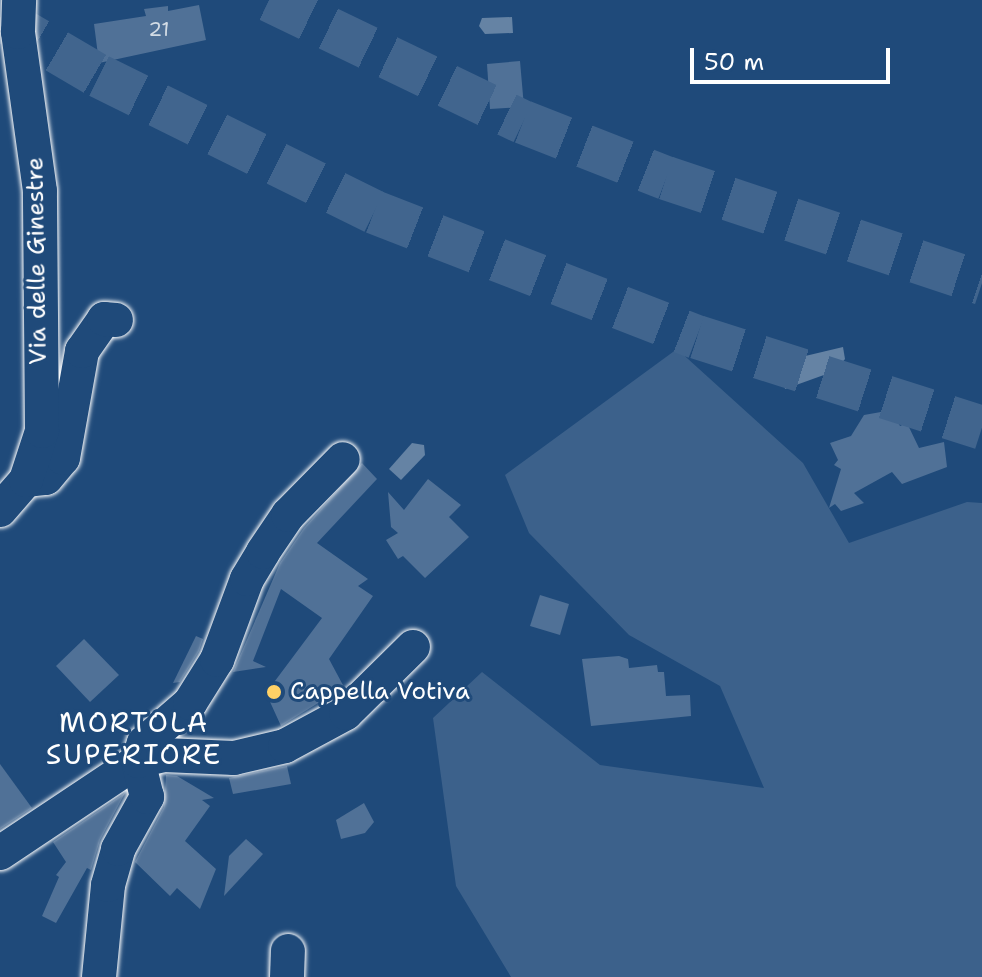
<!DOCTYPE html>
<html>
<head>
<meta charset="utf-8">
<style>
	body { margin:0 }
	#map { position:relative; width:982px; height:977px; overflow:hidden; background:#1f4a7a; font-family:"Shantell Sans",sans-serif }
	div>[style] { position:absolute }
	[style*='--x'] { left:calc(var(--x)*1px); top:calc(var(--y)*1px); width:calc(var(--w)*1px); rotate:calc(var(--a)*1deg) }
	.green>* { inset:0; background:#3c618b }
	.water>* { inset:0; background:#6583a4 }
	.building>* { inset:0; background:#507197 }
	.highway-tunnel>* { height:44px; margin-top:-22px; transform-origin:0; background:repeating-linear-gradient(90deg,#41658e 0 44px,transparent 0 66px) }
	.roads { filter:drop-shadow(0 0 2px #fff) drop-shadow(0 0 2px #fff) }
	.minor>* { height:34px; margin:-17px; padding:0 17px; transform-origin:17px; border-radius:17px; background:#1f4a7a }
	.dots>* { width:22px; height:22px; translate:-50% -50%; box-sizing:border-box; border:4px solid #1f4a7a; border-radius:50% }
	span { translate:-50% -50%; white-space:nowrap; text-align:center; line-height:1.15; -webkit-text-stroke:6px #1f4a7a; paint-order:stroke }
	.number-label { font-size:20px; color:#d3dce5 }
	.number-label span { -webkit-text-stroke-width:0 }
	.street-label { font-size:24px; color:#fff }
	.poi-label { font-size:24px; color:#fff }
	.left { translate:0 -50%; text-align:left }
	.quarter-label { font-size:28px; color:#fff; letter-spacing:2px }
	.scale { position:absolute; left:690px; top:48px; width:200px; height:36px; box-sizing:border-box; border:4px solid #fff; border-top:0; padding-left:10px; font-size:24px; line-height:28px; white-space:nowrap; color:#fff; -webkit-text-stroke:6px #1f4a7a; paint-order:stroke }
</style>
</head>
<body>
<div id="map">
	<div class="green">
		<i style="clip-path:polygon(677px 349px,803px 463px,849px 543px,967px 502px,982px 503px,982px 977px,511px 977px,456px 886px,433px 718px,482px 672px,600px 765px,764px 788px,720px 686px,629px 635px,529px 533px,505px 475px)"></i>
	</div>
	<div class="water">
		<i style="clip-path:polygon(512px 17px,513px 33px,485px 34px,479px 26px,482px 18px)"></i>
		<i style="clip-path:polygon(843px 347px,845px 359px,835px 371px,785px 389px,780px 362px)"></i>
		<i style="clip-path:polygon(412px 443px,424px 445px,425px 455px,401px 480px,389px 469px)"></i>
	</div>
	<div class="building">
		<i style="clip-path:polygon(199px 5px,206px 40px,99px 63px,94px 24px,146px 16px,144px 9px,168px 6px,168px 11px)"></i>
		<i style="clip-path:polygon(520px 61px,524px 107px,490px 109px,487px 64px)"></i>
		<i style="clip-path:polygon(892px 410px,900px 426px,907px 423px,919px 448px,944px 442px,947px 467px,902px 484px,892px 472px,854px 493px,864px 503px,841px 511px,835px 504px,829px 508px,841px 469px,834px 465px,838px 460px,830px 443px,851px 436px,864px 415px)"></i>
		<i style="clip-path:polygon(362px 463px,377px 479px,317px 543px,368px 579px,358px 586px,373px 596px,329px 659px,344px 687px,281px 726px,266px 693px,322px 618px,281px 589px,253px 661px,266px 667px,233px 672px,280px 563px,304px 528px)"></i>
		<i style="clip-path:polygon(428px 479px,461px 505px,449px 517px,469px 537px,425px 578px,403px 556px,398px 559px,386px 540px,398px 533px,391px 527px,388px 492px,404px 510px)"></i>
		<i style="clip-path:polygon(540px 595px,569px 604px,560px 635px,530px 626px)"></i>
		<i style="clip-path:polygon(196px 636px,203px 639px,199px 651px,180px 682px,173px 683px)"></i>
		<i style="clip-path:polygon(84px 639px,119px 675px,90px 702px,56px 666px)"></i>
		<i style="clip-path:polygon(619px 656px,628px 659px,629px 668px,657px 665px,658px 672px,664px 672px,666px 696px,690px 695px,691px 716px,591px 726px,582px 659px)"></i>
		<i style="clip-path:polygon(0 764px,32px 808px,0 829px)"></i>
		<i style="clip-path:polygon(287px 766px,291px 784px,233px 794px,229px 778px)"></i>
		<i style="clip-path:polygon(166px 775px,177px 776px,214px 798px,202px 800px,210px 806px,185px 841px,216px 869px,200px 909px,177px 888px,170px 896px,135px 862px,164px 807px)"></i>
		<i style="clip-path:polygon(125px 793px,100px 840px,91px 870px,87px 868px,56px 923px,42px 916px,59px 877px,56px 875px,66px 862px,53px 842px)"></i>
		<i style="clip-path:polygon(364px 803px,374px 822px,365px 833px,341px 839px,336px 820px)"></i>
		<i style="clip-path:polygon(246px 839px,263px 854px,224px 896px,229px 856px)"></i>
	</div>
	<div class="highway-tunnel">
		<i style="--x:269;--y:0;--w:282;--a:25.7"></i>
		<i style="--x:523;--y:122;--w:154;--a:21.4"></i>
		<i style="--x:666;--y:178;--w:333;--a:18.4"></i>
		<i style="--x:0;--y:18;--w:115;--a:30.4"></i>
		<i style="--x:99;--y:76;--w:307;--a:26.3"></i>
		<i style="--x:374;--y:212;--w:346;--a:21.2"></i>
		<i style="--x:697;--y:337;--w:299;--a:17.7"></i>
	</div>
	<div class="roads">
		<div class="minor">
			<i style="--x:26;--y:480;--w:20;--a:-6"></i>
			<i style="--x:46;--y:478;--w:26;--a:-50"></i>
			<i style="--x:63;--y:458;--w:109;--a:-79.9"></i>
			<i style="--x:82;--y:351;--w:39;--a:-55"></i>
			<i style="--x:104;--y:319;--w:12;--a:5"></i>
			<i style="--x:0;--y:510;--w:40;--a:-49"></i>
			<i style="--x:26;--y:480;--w:52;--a:-71.9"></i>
			<i style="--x:42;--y:431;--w:240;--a:-90.5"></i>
			<i style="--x:40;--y:191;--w:161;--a:-97.9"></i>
			<i style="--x:18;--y:32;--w:32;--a:-88"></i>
			<i style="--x:0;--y:853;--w:166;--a:-33.7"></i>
			<i style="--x:138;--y:761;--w:27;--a:-13"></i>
			<i style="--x:164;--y:755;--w:70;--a:2.5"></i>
			<i style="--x:234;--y:758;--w:52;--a:-13.2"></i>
			<i style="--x:285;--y:746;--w:69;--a:-28.4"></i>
			<i style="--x:346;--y:713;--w:94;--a:-44.6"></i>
			<i style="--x:99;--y:977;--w:92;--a:-84.4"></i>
			<i style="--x:108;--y:885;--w:37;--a:-74"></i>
			<i style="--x:118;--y:849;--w:60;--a:-60.9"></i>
			<i style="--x:147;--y:797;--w:37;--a:-104"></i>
			<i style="--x:138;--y:761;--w:19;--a:-72"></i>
			<i style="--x:144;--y:743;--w:61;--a:-41"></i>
			<i style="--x:190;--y:703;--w:51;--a:-57.9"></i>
			<i style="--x:217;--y:660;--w:86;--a:-69.7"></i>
			<i style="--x:247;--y:579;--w:31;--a:-59"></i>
			<i style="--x:263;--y:552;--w:45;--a:-56"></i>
			<i style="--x:288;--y:515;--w:78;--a:-45.5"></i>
			<i style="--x:287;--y:977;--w:26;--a:-88"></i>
		</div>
	</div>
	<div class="dots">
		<i style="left:274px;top:692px;background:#ffd166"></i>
	</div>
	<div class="number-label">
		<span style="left:159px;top:29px">21</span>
	</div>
	<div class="street-label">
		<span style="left:37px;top:261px;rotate:-91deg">Via delle Ginestre</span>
	</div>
	<div class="poi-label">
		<span class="left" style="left:290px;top:692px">Cappella Votiva</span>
	</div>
	<div class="quarter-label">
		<span style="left:134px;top:738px">MORTOLA<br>SUPERIORE</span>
	</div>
	<div class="scale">50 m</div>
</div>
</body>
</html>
